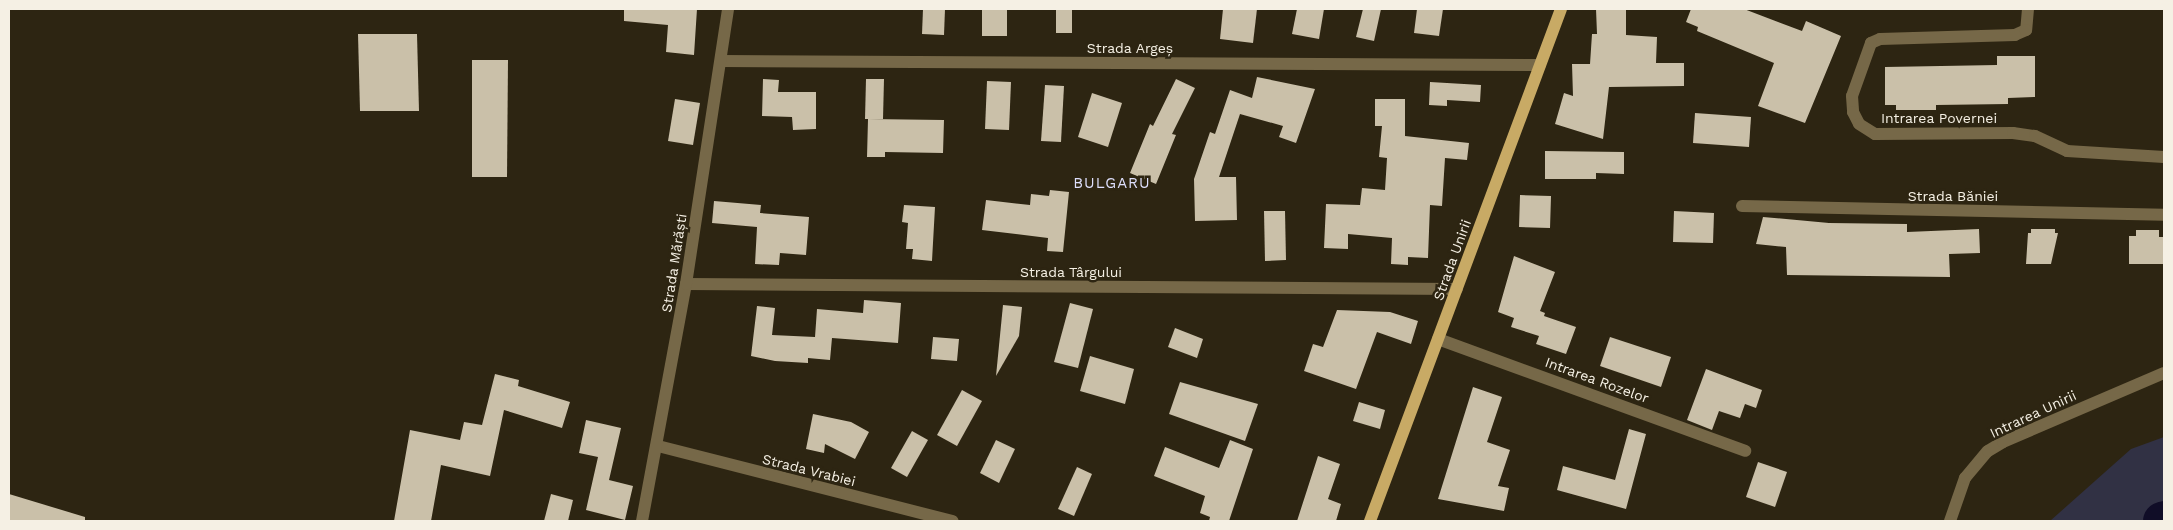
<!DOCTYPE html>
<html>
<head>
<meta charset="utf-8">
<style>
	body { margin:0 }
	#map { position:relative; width:2173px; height:530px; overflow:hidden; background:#2d2512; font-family:"Work Sans",sans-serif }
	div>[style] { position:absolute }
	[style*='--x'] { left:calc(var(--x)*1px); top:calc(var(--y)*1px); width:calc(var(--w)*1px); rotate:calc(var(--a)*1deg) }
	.green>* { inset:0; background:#313144 }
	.river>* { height:38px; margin:-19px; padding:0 19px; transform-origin:19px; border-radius:19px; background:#100d27 }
	.building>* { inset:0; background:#cac0a9 }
	.minor>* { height:12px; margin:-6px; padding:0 6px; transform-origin:6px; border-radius:6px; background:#766848 }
	.major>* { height:12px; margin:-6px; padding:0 6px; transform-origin:6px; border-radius:6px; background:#c8aa65 }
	span { translate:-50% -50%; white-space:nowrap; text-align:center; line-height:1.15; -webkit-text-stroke:5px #2d2512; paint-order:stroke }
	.street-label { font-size:14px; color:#f5f0e4 }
	.neighbourhood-label { font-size:15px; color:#dedffc; letter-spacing:1px }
	.frame { position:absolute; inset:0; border:10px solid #f5f0e4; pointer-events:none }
</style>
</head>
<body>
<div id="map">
	<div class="green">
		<i style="clip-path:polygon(2164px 437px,2164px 521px,2050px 521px,2131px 449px)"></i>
	</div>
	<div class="river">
		<i style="--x:2162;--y:521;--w:2;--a:-27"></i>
	</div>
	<div class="building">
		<i style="clip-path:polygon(624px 9px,697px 9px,694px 55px,666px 52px,668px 25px,624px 21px)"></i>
		<i style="clip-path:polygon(923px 9px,945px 9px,944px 35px,922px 34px)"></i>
		<i style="clip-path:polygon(982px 9px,1007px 9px,1007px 36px,982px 36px)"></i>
		<i style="clip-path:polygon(1056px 9px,1072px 9px,1072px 33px,1056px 33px)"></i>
		<i style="clip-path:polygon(1223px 9px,1257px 9px,1253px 43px,1220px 39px)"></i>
		<i style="clip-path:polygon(1297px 9px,1324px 9px,1319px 39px,1292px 34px)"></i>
		<i style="clip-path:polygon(1363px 9px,1381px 9px,1374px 41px,1356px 37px)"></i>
		<i style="clip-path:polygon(1417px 9px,1443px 9px,1439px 36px,1414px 33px)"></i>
		<i style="clip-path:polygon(1596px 9px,1626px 9px,1626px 35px,1657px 37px,1656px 63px,1684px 63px,1684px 86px,1609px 87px,1603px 139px,1555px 124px,1564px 93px,1573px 96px,1572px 64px,1590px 64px,1592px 34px,1597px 34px)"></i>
		<i style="clip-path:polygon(1691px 9px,1744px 9px,1802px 31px,1806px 21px,1841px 36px,1805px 123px,1758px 106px,1774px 63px,1697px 31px,1698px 27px,1686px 22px)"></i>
		<i style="clip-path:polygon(358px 34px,417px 34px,419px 111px,360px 111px)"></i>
		<i style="clip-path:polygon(1997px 56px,2035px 56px,2035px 97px,2008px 98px,2008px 104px,1936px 105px,1936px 110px,1896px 110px,1896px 105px,1885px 105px,1885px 67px,1997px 65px)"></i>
		<i style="clip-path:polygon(472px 60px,508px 60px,507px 177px,472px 177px)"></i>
		<i style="clip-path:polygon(1257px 77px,1315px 89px,1296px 143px,1279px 137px,1283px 126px,1240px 114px,1219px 177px,1236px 177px,1237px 220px,1195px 221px,1194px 179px,1210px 132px,1215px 134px,1230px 90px,1252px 98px)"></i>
		<i style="clip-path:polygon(763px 79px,779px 80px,778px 92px,816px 92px,816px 129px,793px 130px,792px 117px,762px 116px)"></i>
		<i style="clip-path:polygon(866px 79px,884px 79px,883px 119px,865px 119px)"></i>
		<i style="clip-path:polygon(1176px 79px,1195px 88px,1172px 134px,1176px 135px,1156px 184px,1130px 173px,1150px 124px,1153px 126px)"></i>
		<i style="clip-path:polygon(987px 81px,1011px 82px,1009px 130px,985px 129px)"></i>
		<i style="clip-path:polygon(1430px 82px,1481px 85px,1480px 102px,1447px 100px,1447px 106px,1429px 105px)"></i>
		<i style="clip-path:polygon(1045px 85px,1064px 86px,1061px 142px,1041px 141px)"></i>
		<i style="clip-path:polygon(1092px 93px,1122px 103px,1108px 147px,1078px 137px)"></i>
		<i style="clip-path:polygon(675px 99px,700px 103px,693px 145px,668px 141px)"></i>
		<i style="clip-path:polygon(1375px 99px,1405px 99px,1405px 136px,1469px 143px,1467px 160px,1445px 158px,1442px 206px,1430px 205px,1428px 258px,1408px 257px,1408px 265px,1391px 264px,1392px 238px,1348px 234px,1348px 249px,1324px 248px,1326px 204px,1360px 205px,1362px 188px,1385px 190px,1387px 158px,1379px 157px,1382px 126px,1375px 126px)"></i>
		<i style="clip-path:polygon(1695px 113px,1751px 117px,1749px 147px,1693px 143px)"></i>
		<i style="clip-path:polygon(868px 119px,944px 120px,943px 153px,885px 152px,885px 157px,867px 157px)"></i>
		<i style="clip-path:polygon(1545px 151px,1624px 152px,1624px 174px,1596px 173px,1596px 179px,1545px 179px)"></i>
		<i style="clip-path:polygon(1050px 190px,1069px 192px,1063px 252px,1047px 251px,1048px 238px,982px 230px,986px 200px,1030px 205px,1031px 194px,1049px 196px)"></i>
		<i style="clip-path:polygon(1520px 195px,1551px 196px,1550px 228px,1519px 227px)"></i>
		<i style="clip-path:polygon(714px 201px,761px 205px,760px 213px,809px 217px,806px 255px,780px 253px,779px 265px,755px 264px,757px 227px,712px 223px)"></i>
		<i style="clip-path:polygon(904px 205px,935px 207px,932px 261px,912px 259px,913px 249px,906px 249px,908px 223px,902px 222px)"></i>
		<i style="clip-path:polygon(1264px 211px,1285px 211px,1286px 260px,1265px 261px)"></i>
		<i style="clip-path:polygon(1674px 211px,1714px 213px,1713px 243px,1673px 242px)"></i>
		<i style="clip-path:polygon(1763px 217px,1829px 223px,1907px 224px,1907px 232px,1979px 229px,1980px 253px,1949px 254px,1950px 277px,1787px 275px,1786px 247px,1756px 244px)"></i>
		<i style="clip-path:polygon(2031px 229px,2055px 229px,2055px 233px,2058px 233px,2051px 264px,2026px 264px,2028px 233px,2031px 233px)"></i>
		<i style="clip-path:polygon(2136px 230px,2159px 230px,2159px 237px,2164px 237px,2164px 264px,2129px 264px,2129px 236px,2136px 236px)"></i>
		<i style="clip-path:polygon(1514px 256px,1555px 272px,1540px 311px,1545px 313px,1544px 316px,1576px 327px,1566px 354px,1536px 344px,1539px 336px,1511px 327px,1514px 318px,1498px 312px)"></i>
		<i style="clip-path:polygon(864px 300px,901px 303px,898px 343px,832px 338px,830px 360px,808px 358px,808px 363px,775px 361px,751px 356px,757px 306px,775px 308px,772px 335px,815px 337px,817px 309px,863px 313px)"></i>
		<i style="clip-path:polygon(1070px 303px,1093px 309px,1078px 368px,1054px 362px)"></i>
		<i style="clip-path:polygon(1003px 305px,1022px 307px,1019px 336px,996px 376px)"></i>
		<i style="clip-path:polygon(1337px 310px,1390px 312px,1418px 321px,1411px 344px,1377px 332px,1356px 389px,1304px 371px,1313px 344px,1323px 347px)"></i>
		<i style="clip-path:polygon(1175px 328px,1203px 339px,1197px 358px,1168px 347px)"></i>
		<i style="clip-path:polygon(933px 337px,959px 339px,957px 361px,931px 359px)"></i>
		<i style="clip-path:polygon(1610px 337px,1671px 357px,1661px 387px,1600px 366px)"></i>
		<i style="clip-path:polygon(1090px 356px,1134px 369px,1125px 404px,1080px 391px)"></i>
		<i style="clip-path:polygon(1706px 369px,1762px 390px,1756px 408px,1745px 404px,1740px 418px,1719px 411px,1712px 430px,1687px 420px)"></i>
		<i style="clip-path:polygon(495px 374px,519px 380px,518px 386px,570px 402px,562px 428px,504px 410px,490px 476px,441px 465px,431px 521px,394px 521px,410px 430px,460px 440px,464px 422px,482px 425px)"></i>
		<i style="clip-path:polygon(1180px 382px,1258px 404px,1245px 441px,1169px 414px)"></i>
		<i style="clip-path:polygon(1473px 387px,1502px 397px,1487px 442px,1510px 450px,1498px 486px,1509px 488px,1504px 511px,1438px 499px)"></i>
		<i style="clip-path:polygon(962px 390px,982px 401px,957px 446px,937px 435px)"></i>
		<i style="clip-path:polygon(1359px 402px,1385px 410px,1380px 429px,1353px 421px)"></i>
		<i style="clip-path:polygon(813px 414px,851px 422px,869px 432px,855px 459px,825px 444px,824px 453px,806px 449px)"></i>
		<i style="clip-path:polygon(586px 420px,621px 428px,609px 480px,633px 486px,625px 520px,586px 510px,598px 457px,579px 453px)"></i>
		<i style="clip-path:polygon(1629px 429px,1646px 434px,1626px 509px,1557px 490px,1563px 466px,1615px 480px)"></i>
		<i style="clip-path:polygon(912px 431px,928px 440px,907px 477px,891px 468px)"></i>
		<i style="clip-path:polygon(996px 440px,1015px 449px,999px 483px,980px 473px)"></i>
		<i style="clip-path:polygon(1230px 440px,1253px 449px,1229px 521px,1209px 521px,1210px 517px,1200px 513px,1205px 496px,1154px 476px,1165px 447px,1219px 468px)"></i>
		<i style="clip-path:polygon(1318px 456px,1340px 464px,1328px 499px,1341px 504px,1336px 521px,1297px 521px)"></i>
		<i style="clip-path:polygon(1758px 462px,1787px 472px,1775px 507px,1746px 497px)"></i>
		<i style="clip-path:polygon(1077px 467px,1092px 474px,1074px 516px,1058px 509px)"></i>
		<i style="clip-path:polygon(9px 494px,85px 517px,85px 521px,9px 521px)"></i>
		<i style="clip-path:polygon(551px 494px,573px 500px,568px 521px,544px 521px)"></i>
	</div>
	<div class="minor">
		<i style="--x:2028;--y:9;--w:21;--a:95"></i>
		<i style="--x:2026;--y:30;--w:12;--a:156"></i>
		<i style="--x:2015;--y:35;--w:135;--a:178.3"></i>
		<i style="--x:1880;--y:39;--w:10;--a:156"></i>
		<i style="--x:1871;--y:43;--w:56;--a:109.7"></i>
		<i style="--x:1852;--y:96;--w:16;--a:86"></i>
		<i style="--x:1853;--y:112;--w:13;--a:63"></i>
		<i style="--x:1859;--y:124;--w:19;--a:32"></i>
		<i style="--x:1875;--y:134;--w:138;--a:-0.4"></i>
		<i style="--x:2013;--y:133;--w:22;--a:8"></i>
		<i style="--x:2035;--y:136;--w:35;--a:25"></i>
		<i style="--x:2067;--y:151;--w:97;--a:3.5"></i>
		<i style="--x:721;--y:61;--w:819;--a:0.28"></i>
		<i style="--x:1742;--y:206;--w:422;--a:1.2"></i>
		<i style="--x:686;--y:284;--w:771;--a:0.37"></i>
		<i style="--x:1438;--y:339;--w:327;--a:20"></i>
		<i style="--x:658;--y:446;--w:304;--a:14.3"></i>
		<i style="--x:642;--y:521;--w:241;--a:-79.5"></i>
		<i style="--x:686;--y:284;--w:278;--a:-81.3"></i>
		<i style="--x:1950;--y:521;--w:46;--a:-70.8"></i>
		<i style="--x:1965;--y:478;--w:35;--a:-50"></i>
		<i style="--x:1988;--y:451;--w:17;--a:-31"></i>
		<i style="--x:2003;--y:442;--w:175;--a:-23.2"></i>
	</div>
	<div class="major">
		<i style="--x:1370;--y:521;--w:546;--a:-69.54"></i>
	</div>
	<div class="street-label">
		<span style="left:1130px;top:48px">Strada Argeș</span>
		<span style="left:1939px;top:118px">Intrarea Povernei</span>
		<span style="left:1953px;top:196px">Strada Băniei</span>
		<span style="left:1452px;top:260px;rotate:-70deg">Strada Unirii</span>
		<span style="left:674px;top:263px;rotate:-81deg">Strada Mărăști</span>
		<span style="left:1071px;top:272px">Strada Târgului</span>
		<span style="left:1597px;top:380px;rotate:20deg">Intrarea Rozelor</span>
		<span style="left:2033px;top:414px;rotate:-25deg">Intrarea Unirii</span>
		<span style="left:809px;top:470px;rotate:14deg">Strada Vrabiei</span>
	</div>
	<div class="neighbourhood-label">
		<span style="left:1112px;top:184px">BULGARU</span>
	</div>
	<div class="frame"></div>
</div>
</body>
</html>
